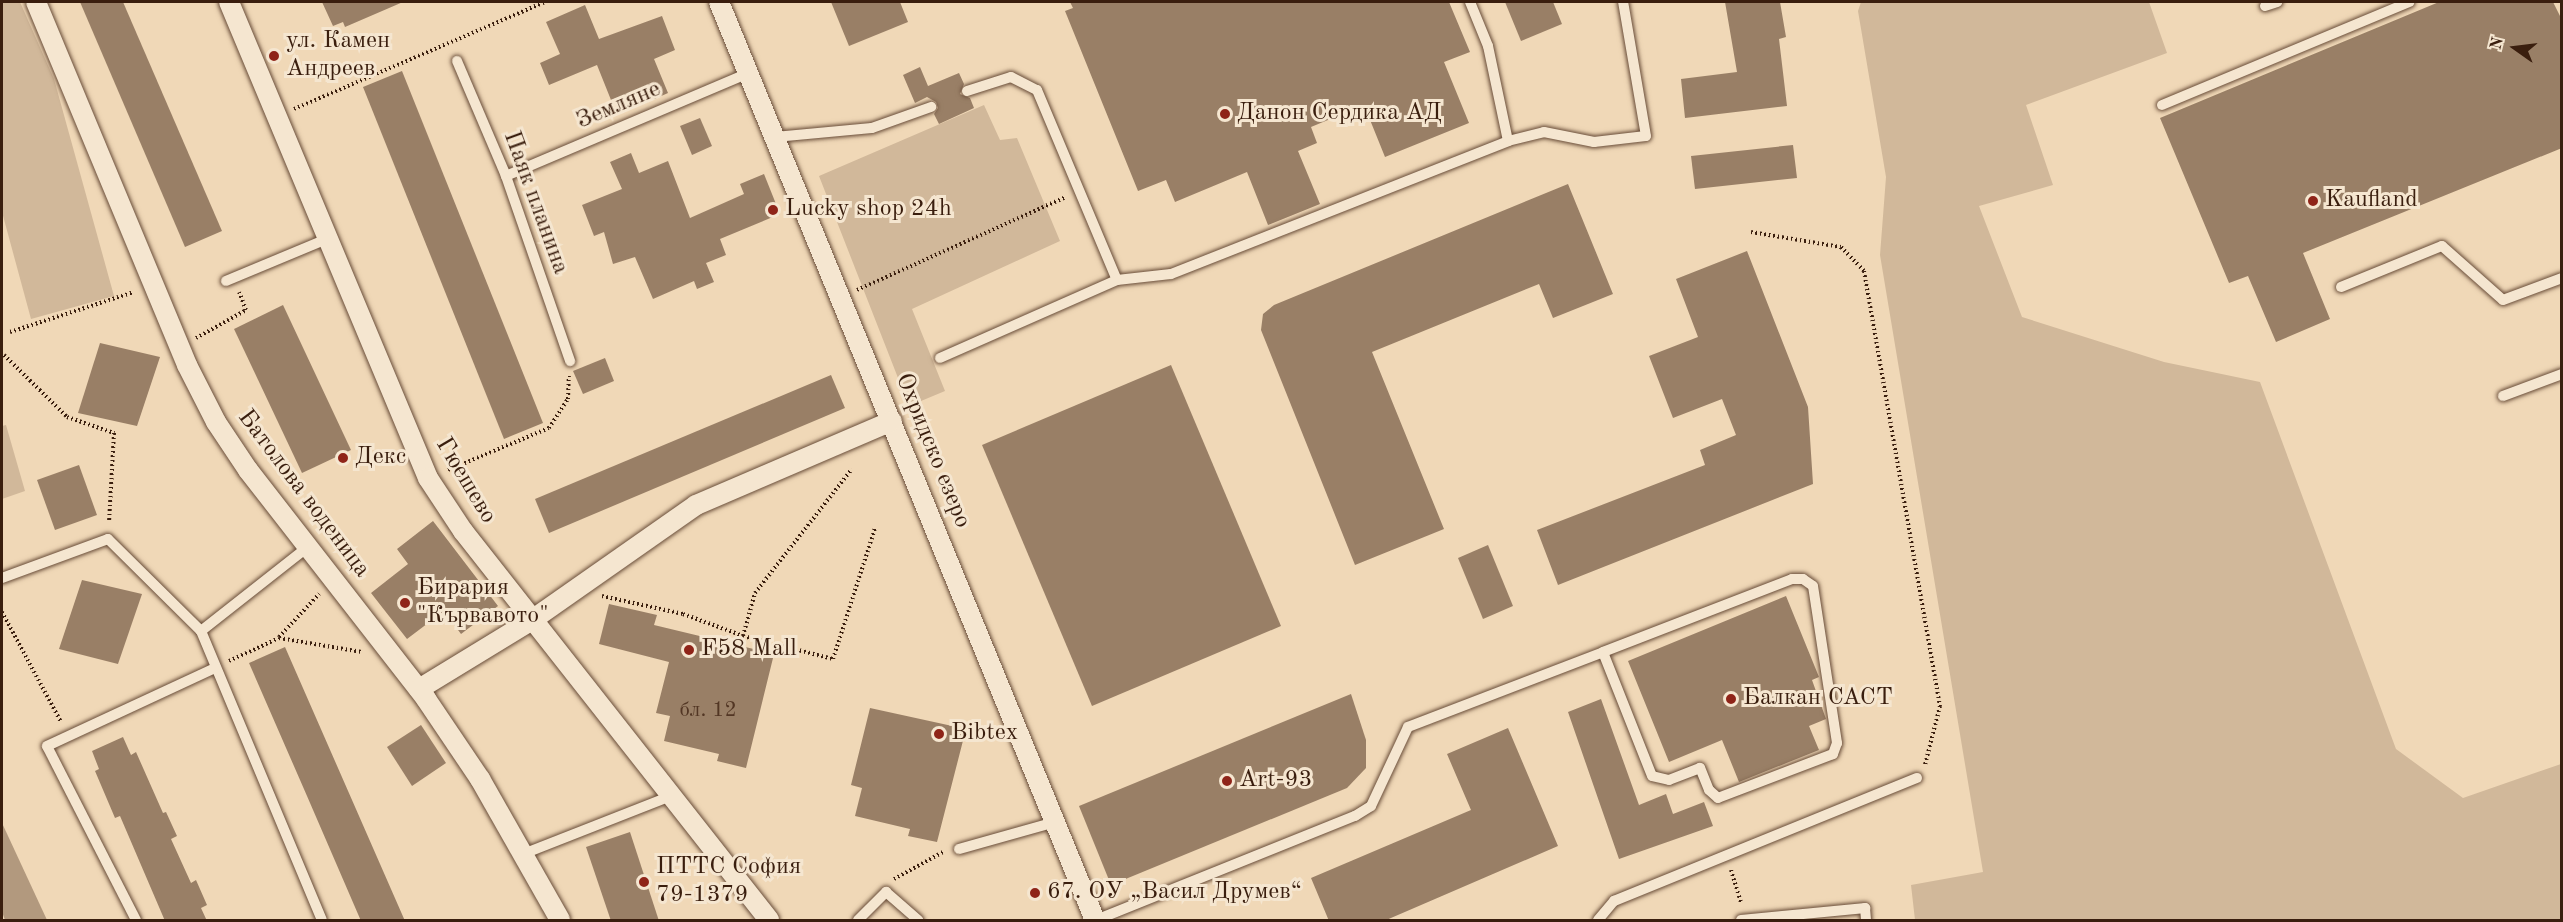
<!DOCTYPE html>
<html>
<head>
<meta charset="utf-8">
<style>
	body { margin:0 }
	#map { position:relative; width:2563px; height:922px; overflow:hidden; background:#f0d8b7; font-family:"Old Standard TT",serif }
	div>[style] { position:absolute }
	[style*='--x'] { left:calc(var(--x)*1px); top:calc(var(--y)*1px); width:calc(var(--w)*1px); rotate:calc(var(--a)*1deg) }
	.green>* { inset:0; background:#d1b89a }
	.water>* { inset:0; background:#b2997e }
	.building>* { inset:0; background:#997f66 }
	.path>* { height:4px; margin-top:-2px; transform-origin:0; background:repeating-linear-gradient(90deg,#3a1e0e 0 1.5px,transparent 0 4.5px) }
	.roads { filter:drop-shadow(0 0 2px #684c38) drop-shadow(0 0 2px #684c38) }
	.service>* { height:10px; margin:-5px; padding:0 5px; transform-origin:5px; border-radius:5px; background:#f5e6d0 }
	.minor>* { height:20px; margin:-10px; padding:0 10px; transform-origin:10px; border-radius:10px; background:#f5e6d0 }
	.dots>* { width:16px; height:16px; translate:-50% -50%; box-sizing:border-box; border:3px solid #f5e6d0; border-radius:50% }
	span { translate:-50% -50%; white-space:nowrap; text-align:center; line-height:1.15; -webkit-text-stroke:6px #f5e6d0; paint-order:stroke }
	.number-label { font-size:21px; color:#523624 }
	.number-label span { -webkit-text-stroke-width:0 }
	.poi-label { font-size:24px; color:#3a1e0e }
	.left { translate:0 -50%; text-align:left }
	.street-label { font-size:24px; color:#3a1e0e }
	.frame { position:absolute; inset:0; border:3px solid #3a1e0e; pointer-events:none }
	.north { position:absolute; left:2485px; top:18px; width:60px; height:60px; -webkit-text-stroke:4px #f5e6d0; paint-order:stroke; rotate:284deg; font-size:16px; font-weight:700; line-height:24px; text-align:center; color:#3a1e0e }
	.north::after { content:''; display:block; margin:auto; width:21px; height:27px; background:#3a1e0e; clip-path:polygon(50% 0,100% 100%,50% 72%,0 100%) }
</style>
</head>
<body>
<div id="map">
	<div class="green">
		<i style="clip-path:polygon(2px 2px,20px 2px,54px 79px,114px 296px,31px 319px,2px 212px)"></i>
		<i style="clip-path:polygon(1861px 2px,2149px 2px,2167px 53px,2026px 105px,2053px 185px,1979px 206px,2022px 317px,2164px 362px,2260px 382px,2396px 749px,2463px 798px,2561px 764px,2561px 920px,1915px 920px,1911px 885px,1983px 872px,1880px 255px,1886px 177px,1858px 11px)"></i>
		<i style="clip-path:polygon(984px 105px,1000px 140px,1017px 138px,1060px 241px,912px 309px,945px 391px,909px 406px,819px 176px)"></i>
		<i style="clip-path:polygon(6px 425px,25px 491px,2px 499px,2px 426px)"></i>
	</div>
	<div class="water">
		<i style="clip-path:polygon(2px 823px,47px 920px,5px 920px,2px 912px)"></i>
	</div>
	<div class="building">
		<i style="clip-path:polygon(80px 2px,123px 2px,222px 231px,185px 247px)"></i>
		<i style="clip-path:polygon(322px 2px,403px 2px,345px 27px,343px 22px,333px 26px)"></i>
		<i style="clip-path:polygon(831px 2px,900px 2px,908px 22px,849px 46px)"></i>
		<i style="clip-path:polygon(1070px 2px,1449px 2px,1470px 52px,1444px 62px,1469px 123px,1385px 157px,1364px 105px,1311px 127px,1317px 143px,1298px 151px,1320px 204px,1268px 225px,1247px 172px,1175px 202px,1166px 180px,1138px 191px,1065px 11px,1073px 8px)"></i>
		<i style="clip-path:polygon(1505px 2px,1553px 2px,1562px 24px,1521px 41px)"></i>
		<i style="clip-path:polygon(1725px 2px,1780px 2px,1786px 37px,1779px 39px,1787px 106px,1685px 118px,1681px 79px,1737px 72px)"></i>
		<i style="clip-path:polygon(2439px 2px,2553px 2px,2562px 20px,2562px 148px,2303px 253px,2330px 319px,2276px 342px,2248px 276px,2229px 283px,2160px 118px)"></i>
		<i style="clip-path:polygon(585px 5px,599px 39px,662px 16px,675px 50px,654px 59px,668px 93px,641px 105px,635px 91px,611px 100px,597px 65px,549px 85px,540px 63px,560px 54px,546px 22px)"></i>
		<i style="clip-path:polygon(920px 67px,928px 86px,959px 73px,964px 84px,960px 94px,970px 98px,974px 108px,939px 124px,934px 114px,938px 108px,936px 102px,927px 97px,915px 103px,903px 75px)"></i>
		<i style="clip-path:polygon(402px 71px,543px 423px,504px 439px,363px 87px)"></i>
		<i style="clip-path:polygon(700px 118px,712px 146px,692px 155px,680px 126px)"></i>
		<i style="clip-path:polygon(1793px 145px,1797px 178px,1695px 189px,1691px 156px)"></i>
		<i style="clip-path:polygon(631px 153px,639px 173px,668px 161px,690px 218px,744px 194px,740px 184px,764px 174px,780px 214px,720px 239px,726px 255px,706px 263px,714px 282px,697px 289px,694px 281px,653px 299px,635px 257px,613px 264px,604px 232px,594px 236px,582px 205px,622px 189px,610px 162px)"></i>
		<i style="clip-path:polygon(1568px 184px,1613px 294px,1553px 318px,1539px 284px,1372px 352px,1444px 529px,1355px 565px,1261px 330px,1263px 314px,1274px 305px)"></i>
		<i style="clip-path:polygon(1747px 251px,1808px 407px,1813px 484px,1558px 585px,1537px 530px,1705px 465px,1700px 450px,1736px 435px,1722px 399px,1673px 418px,1649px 356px,1698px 337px,1676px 279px)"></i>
		<i style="clip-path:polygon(283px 305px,351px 450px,302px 473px,234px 329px)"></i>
		<i style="clip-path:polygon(100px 343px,160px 357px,137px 426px,78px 413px)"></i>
		<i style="clip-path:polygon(605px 358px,614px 381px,583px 394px,573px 371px)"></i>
		<i style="clip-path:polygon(1171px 365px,1281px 626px,1092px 706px,982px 445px)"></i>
		<i style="clip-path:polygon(831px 375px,845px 408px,549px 533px,535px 499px)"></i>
		<i style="clip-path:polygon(79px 465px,97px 515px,55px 530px,37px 480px)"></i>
		<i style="clip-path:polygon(433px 521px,498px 606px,461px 634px,444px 611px,407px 639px,371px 593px,408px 564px,397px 549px)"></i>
		<i style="clip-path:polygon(1488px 545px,1513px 606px,1483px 619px,1458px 558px)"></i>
		<i style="clip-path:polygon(82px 580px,142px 594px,118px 664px,59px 649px)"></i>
		<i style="clip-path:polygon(1786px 596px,1819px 677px,1812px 680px,1826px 719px,1809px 726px,1819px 750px,1739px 782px,1722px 740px,1669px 762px,1628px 661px)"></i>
		<i style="clip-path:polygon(609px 604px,657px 615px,654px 625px,774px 654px,746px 768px,717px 761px,719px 754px,664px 741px,670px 716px,656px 713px,669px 662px,599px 644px)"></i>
		<i style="clip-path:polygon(285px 647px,405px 921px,361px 921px,307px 796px,249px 663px)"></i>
		<i style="clip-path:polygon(1351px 694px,1366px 740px,1366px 768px,1347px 788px,1111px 885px,1079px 806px)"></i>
		<i style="clip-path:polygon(1601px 699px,1639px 805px,1666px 794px,1673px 814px,1704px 802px,1713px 826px,1619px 859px,1568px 712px)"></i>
		<i style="clip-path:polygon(870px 708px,966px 729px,937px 842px,908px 836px,910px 829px,855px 816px,862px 788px,851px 785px)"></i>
		<i style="clip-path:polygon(421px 725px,446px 763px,412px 786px,387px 747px)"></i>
		<i style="clip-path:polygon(1508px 728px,1558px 846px,1384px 921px,1329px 921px,1311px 878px,1471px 810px,1447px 754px)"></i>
		<i style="clip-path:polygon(123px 737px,131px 755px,136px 752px,163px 813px,166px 812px,177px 836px,171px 839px,191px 883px,196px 880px,207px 905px,201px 908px,207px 921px,165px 921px,120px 816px,115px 818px,95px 771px,99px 769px,92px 751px)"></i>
		<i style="clip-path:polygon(630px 832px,659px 921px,611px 921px,586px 847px)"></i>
	</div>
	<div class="path">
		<i style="--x:294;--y:109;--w:273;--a:-23.1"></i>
		<i style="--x:1751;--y:232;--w:91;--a:9.5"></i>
		<i style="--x:1841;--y:247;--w:33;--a:46"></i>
		<i style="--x:1864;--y:271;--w:442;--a:80.1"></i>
		<i style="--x:1940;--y:706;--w:61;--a:104.3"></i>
		<i style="--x:857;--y:290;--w:227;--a:-24"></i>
		<i style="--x:10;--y:332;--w:130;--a:-17.9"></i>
		<i style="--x:196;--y:338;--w:57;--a:-29.2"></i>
		<i style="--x:246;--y:310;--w:19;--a:-111"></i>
		<i style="--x:4;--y:355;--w:88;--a:44.5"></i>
		<i style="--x:67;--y:417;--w:50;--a:18.8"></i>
		<i style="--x:114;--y:433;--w:90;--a:93.2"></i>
		<i style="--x:448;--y:470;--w:109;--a:-22.6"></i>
		<i style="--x:549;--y:428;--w:35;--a:-57"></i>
		<i style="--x:568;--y:399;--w:23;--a:-88"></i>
		<i style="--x:602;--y:596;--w:83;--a:12.5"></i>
		<i style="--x:683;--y:614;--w:64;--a:20.1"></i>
		<i style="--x:743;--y:636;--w:93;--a:14.3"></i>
		<i style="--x:833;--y:659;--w:138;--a:-72.2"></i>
		<i style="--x:2;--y:612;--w:125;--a:61.8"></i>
		<i style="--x:743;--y:636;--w:45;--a:-74.4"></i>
		<i style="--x:755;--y:593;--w:157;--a:-52"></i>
		<i style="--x:279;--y:637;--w:59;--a:-47.1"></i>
		<i style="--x:229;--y:661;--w:55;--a:-24.7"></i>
		<i style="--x:279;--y:638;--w:84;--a:9.6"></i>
		<i style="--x:1731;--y:870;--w:34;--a:73"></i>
		<i style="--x:894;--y:879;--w:58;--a:-28.8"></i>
	</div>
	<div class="roads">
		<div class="service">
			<i style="--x:2265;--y:6;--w:13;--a:-18"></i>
			<i style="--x:457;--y:61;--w:125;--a:66.9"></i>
			<i style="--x:506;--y:176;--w:196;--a:70.9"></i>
			<i style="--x:967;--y:91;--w:46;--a:-17.7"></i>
			<i style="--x:1011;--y:77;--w:29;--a:27"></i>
			<i style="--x:1037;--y:90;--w:206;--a:67.2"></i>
			<i style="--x:1117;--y:280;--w:54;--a:-6.3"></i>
			<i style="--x:1171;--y:274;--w:362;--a:-21.5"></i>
			<i style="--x:1508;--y:141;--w:97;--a:-101.9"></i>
			<i style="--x:1488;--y:46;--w:48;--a:-112.2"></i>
			<i style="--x:2162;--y:105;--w:268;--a:-22.6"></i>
			<i style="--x:775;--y:137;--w:97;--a:-5.3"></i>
			<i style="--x:872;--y:128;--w:63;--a:-19.6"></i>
			<i style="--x:1508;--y:141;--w:37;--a:-14"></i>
			<i style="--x:1544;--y:132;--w:51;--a:11.3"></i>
			<i style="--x:1594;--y:142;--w:52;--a:-6.6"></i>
			<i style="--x:1646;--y:136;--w:136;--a:-99.7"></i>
			<i style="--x:506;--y:176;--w:264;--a:-23"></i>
			<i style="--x:226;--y:281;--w:109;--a:-22.6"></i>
			<i style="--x:2341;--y:287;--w:109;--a:-22.1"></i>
			<i style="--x:2442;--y:246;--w:81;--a:41.5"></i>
			<i style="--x:2503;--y:300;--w:63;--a:-20.4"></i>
			<i style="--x:940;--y:358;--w:193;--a:-23.8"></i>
			<i style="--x:2503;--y:396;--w:63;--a:-20.4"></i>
			<i style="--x:2;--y:578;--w:113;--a:-20.2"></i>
			<i style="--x:108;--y:539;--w:131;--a:44.7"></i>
			<i style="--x:201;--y:631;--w:313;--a:67.3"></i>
			<i style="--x:201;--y:631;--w:137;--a:-38.2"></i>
			<i style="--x:959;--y:849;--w:100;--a:-15.7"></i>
			<i style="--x:523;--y:854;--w:159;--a:-21.4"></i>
			<i style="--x:136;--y:920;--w:195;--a:-117.1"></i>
			<i style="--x:47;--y:746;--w:185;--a:-24.9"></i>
			<i style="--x:858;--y:920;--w:40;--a:-45"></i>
			<i style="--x:886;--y:892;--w:43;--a:41.2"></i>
			<i style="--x:1096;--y:920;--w:279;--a:-21.9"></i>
			<i style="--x:1355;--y:816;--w:19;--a:-32"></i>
			<i style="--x:1371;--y:806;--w:87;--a:-64.9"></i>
			<i style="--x:1408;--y:727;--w:209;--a:-21"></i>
			<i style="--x:1603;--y:652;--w:203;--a:-21.1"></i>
			<i style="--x:1792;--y:579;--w:11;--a:0"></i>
			<i style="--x:1803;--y:579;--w:12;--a:35"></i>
			<i style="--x:1813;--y:586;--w:159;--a:81.3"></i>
			<i style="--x:1837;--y:743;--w:12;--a:110"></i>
			<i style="--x:1833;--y:754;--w:123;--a:159.1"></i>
			<i style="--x:1718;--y:798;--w:12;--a:-138"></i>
			<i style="--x:1709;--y:790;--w:24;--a:-112"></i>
			<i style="--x:1700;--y:768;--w:33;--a:159"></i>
			<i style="--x:1669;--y:780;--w:17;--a:-167"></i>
			<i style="--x:1652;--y:776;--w:133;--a:-111.6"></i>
			<i style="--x:1598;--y:920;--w:25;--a:-50"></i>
			<i style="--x:1614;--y:901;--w:327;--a:-22.1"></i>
			<i style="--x:1741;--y:920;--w:125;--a:-5.5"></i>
			<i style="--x:1865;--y:908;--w:12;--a:85"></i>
		</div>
		<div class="minor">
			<i style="--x:36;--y:2;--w:393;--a:67.4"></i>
			<i style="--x:187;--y:365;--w:64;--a:63"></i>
			<i style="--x:216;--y:422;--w:58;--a:56.3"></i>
			<i style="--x:248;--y:470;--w:290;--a:52.1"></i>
			<i style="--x:426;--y:699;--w:97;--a:56"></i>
			<i style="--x:480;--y:779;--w:162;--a:60.4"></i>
			<i style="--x:229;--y:2;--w:516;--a:67.31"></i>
			<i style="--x:428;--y:478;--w:64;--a:56.6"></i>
			<i style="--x:463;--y:531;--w:495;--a:51.8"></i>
			<i style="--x:719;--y:2;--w:992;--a:67.73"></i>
			<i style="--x:419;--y:689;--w:132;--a:-31.4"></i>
			<i style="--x:532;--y:620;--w:200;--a:-35"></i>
			<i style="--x:696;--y:505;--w:213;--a:-23.2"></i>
		</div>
	</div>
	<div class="dots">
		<i style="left:274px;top:56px;background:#8f2418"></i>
		<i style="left:1225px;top:114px;background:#8f2418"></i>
		<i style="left:2313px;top:201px;background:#8f2418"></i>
		<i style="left:773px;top:210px;background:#8f2418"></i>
		<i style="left:343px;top:458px;background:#8f2418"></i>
		<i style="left:405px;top:603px;background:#8f2418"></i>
		<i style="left:689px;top:650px;background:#8f2418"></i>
		<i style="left:1731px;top:699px;background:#8f2418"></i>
		<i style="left:939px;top:734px;background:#8f2418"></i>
		<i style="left:1227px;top:781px;background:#8f2418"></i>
		<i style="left:644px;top:882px;background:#8f2418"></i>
		<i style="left:1035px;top:893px;background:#8f2418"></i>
	</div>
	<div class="number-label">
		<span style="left:708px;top:711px">бл. 12</span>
	</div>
	<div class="poi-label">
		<span class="left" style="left:286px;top:56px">ул. Камен<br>Андреев</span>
		<span class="left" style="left:1237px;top:114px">Данон Сердика АД</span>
		<span class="left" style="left:2325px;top:201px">Kaufland</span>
		<span class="left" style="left:785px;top:210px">Lucky shop 24h</span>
		<span class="left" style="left:355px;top:458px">Декс</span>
		<span class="left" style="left:417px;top:603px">Бирария<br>"Кървавото"</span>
		<span class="left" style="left:701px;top:650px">F58 Mall</span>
		<span class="left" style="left:1743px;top:699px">Балкан САСТ</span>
		<span class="left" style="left:951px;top:734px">Bibtex</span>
		<span class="left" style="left:1239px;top:781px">Art-93</span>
		<span class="left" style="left:656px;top:882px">ПТТС София<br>79-1379</span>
		<span class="left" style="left:1047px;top:893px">67. ОУ „Васил Друмев“</span>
	</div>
	<div class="street-label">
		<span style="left:619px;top:106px;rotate:-23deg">Земляне</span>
		<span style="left:535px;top:203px;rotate:70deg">Паяк планина</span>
		<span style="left:932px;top:451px;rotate:68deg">Охридско езеро</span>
		<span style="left:465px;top:481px;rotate:59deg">Гюешево</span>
		<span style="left:303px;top:494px;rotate:53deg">Батолова воденица</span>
	</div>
	<div class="frame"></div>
	<div class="north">N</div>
</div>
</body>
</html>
